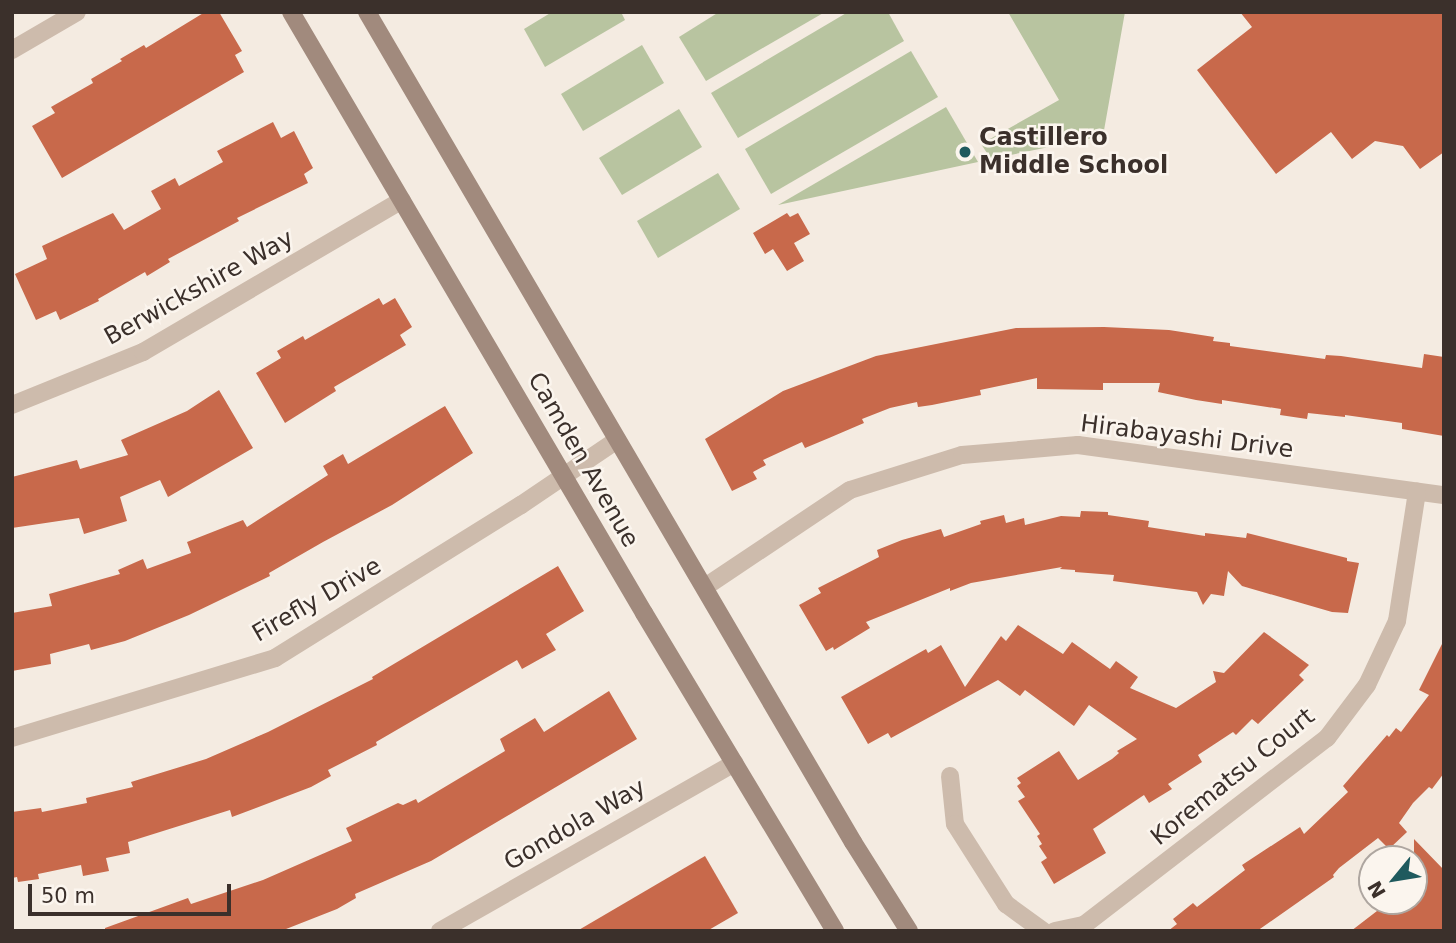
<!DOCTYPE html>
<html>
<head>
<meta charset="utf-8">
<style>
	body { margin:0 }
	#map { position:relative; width:1456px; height:943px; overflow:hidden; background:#f4ebe1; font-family:"DejaVu Sans",sans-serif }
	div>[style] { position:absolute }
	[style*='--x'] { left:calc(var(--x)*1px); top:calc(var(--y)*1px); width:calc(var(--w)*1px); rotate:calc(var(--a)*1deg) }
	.green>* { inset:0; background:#b8c4a0 }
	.building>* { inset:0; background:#c8694b }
	.street>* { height:18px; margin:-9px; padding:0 9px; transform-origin:9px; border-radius:9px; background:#cdbbac }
	.secondary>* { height:18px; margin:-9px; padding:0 9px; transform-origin:9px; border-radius:9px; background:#a18a7d }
	.dots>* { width:19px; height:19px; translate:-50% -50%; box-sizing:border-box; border:4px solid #fbf5ee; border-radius:50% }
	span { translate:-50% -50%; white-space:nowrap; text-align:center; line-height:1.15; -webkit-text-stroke:5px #fbf5ee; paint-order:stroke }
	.poi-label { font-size:24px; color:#3b302b; font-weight:700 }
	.left { translate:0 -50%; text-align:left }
	.street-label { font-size:24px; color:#3b302b }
	.frame { position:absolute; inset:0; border:14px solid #3b302b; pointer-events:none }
	.north { position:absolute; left:1358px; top:845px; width:70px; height:70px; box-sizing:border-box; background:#fbf5ee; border:2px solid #aea6a0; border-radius:50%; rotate:240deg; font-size:19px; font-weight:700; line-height:28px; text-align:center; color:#3b302b }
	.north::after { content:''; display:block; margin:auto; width:24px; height:32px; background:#1f5a5e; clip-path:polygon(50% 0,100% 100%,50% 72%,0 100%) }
	.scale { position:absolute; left:28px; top:884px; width:203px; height:32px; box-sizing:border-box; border:4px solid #3b302b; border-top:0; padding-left:9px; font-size:21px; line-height:24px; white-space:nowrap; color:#3b302b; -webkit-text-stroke:5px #fbf5ee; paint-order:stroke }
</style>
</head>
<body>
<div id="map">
	<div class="green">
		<i style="clip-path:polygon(552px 12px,621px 12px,625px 20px,545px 67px,524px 29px)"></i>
		<i style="clip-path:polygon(719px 12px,825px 12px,706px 81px,679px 37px)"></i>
		<i style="clip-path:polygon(848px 12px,888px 12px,904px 41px,738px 138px,711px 93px)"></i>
		<i style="clip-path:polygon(1008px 12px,1125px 12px,1103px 136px,991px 159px,981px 144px,1059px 100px)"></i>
		<i style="clip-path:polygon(642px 45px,664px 83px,583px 131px,561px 94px)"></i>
		<i style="clip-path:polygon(911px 51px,938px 97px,771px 194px,745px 149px)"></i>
		<i style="clip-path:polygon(946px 107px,978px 162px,778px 205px)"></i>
		<i style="clip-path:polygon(679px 109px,702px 147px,622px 195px,599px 158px)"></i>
		<i style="clip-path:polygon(718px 173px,740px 209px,658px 258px,637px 221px)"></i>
	</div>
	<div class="building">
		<i style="clip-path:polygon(205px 12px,219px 12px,242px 51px,235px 55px,244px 72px,62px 178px,32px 126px,55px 113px,51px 107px,93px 83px,91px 79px,122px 61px,120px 59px,144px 45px,146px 48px)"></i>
		<i style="clip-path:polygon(1240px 12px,1444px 12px,1444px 152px,1420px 169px,1403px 146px,1375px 141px,1352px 159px,1331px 132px,1276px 174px,1197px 70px,1252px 27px)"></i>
		<i style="clip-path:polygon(273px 122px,281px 138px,294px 131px,313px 168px,304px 174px,308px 183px,237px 218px,239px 221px,168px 259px,170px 262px,147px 276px,145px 272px,98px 299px,99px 301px,60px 320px,56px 311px,36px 320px,15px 274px,47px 259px,42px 246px,113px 213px,124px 230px,161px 209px,151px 191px,175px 178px,179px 186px,223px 162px,217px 151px)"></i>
		<i style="clip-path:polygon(787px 213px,790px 217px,798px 213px,810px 234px,794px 243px,804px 261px,787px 271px,773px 249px,765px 254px,753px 233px)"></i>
		<i style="clip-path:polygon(379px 298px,383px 305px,395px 298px,412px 327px,400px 335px,406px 345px,334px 387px,336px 391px,285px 423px,256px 373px,281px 358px,277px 351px,303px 336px,305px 340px)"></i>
		<i style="clip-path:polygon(1104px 327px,1169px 330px,1214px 337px,1213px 341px,1230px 343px,1230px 346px,1325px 359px,1326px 355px,1341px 356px,1422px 368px,1424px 354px,1444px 357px,1444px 436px,1402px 429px,1402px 423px,1345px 415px,1345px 417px,1308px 413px,1307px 419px,1280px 415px,1281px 409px,1222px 400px,1222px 404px,1196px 400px,1158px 392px,1160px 383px,1103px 383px,1103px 390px,1037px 389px,1037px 378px,980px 390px,981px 395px,932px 405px,918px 407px,917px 402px,890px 408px,862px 419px,864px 423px,829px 438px,805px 448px,802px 442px,763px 460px,766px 465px,753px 472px,757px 479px,732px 491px,705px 439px,783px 391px,876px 356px,1016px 328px)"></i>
		<i style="clip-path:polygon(219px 390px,253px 448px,168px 497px,160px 480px,120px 497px,127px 521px,84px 534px,79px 518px,12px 528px,12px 477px,77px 460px,80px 469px,128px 455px,121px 440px,187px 411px)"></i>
		<i style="clip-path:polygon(445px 406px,473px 453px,392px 505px,323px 542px,269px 573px,270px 576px,189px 615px,125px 641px,91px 650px,89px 644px,50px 654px,51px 664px,12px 671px,12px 613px,52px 606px,49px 594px,120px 574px,118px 570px,143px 559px,147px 569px,191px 553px,187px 542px,243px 520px,247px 527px,328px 475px,323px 466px,343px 454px,348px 464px)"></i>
		<i style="clip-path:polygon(1081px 511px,1108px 512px,1108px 515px,1149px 521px,1148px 527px,1205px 536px,1205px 533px,1246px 538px,1247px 533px,1347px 558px,1347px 561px,1359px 563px,1348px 613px,1332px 612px,1242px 586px,1228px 571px,1224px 596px,1211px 594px,1203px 605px,1197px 592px,1113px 581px,1114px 575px,1075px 572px,1075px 570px,1060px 569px,1062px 567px,971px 583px,950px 591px,950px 588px,866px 622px,870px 628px,834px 650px,833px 647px,826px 651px,799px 605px,821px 593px,818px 588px,879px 557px,877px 550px,902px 540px,941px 529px,944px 537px,981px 524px,980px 521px,1004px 515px,1006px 523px,1024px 518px,1025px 525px,1061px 516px,1080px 517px)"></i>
		<i style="clip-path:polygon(558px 566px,584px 611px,546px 634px,556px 650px,522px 669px,517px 660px,376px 742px,377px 745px,328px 770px,331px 776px,311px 787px,232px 817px,230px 810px,128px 842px,130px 853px,106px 858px,109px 871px,83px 876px,81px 865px,38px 874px,39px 879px,18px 882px,17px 877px,12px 878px,12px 812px,41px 808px,42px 812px,87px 803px,86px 798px,133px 787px,131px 782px,206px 759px,268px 732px,373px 679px,372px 677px)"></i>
		<i style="clip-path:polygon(1018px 625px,1063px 654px,1072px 642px,1110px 669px,1116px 661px,1138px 677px,1130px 688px,1176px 708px,1216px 682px,1213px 671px,1224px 673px,1264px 632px,1309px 665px,1299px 675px,1304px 680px,1258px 724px,1252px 719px,1236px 735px,1233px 732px,1198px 755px,1202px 762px,1168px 784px,1172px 789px,1149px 803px,1144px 795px,1093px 829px,1106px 853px,1054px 884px,1041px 862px,1047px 858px,1039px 846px,1042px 844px,1037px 836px,1040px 834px,1018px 801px,1025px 797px,1017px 786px,1021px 783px,1017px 778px,1059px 751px,1078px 780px,1112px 759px,1119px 753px,1117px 751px,1137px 739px,1089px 705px,1074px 726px,1025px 690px,1020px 696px,998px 680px,891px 738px,888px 733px,868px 744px,841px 697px,926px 649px,928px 653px,941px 645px,965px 687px,1001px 636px,1006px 641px)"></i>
		<i style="clip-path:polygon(1444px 640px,1444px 773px,1432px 789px,1429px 787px,1413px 803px,1399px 823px,1407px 832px,1389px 849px,1378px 838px,1339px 868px,1333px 875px,1334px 877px,1257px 931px,1168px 931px,1177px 924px,1173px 919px,1193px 903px,1197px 907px,1245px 870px,1242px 865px,1300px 827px,1304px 834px,1348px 792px,1343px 786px,1387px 735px,1389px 737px,1396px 728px,1401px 732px,1429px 695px,1419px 690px)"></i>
		<i style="clip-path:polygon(609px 691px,637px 739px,431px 861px,355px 894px,356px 898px,337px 909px,281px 931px,105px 931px,105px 928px,188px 898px,191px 904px,263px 880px,352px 841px,346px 828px,398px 803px,403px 805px,416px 799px,418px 803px,505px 751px,500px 739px,535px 718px,544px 732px)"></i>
		<i style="clip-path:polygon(1414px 839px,1444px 870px,1444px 931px,1351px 931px,1390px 901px,1414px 901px)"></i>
		<i style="clip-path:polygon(705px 856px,738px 913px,707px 931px,577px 931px)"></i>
	</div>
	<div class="street">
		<i style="--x:12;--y:50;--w:75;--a:-30.3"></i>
		<i style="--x:12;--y:405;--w:141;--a:-22"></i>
		<i style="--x:143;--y:352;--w:300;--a:-30.4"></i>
		<i style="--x:705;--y:587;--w:174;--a:-33.8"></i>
		<i style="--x:850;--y:490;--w:117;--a:-17.4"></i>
		<i style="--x:962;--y:455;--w:116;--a:-4.9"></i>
		<i style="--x:1078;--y:445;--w:369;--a:7.8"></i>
		<i style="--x:12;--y:738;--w:275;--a:-16.9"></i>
		<i style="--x:275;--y:658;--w:290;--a:-31.9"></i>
		<i style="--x:521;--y:505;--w:116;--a:-34.1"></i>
		<i style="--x:950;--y:776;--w:48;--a:84.1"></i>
		<i style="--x:955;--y:824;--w:95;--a:57.5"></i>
		<i style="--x:1006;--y:904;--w:46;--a:36.1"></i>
		<i style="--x:440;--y:931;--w:339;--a:-29.7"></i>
		<i style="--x:1055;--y:931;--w:30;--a:-12"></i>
		<i style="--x:1084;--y:925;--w:307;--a:-37.6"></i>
		<i style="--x:1327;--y:738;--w:66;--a:-53"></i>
		<i style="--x:1367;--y:685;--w:71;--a:-64.9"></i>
		<i style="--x:1397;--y:621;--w:131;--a:-81.2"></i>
	</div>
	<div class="secondary">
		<i style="--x:291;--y:12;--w:697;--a:59.57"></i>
		<i style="--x:644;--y:613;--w:371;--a:59"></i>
		<i style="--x:367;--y:12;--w:962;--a:59.65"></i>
		<i style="--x:853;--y:842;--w:105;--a:57.8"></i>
	</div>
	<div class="dots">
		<i style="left:965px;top:152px;background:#1f5a5e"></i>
	</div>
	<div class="poi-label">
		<span class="left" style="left:979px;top:152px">Castillero<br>Middle School</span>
	</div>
	<div class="street-label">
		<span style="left:199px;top:288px;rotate:-29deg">Berwickshire Way</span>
		<span style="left:1187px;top:437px;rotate:7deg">Hirabayashi Drive</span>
		<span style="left:583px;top:460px;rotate:60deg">Camden Avenue</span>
		<span style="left:317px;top:600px;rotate:-30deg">Firefly Drive</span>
		<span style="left:1233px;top:777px;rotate:-39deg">Korematsu Court</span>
		<span style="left:575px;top:825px;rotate:-30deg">Gondola Way</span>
	</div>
	<div class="frame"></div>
	<div class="north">N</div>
	<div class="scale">50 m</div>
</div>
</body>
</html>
